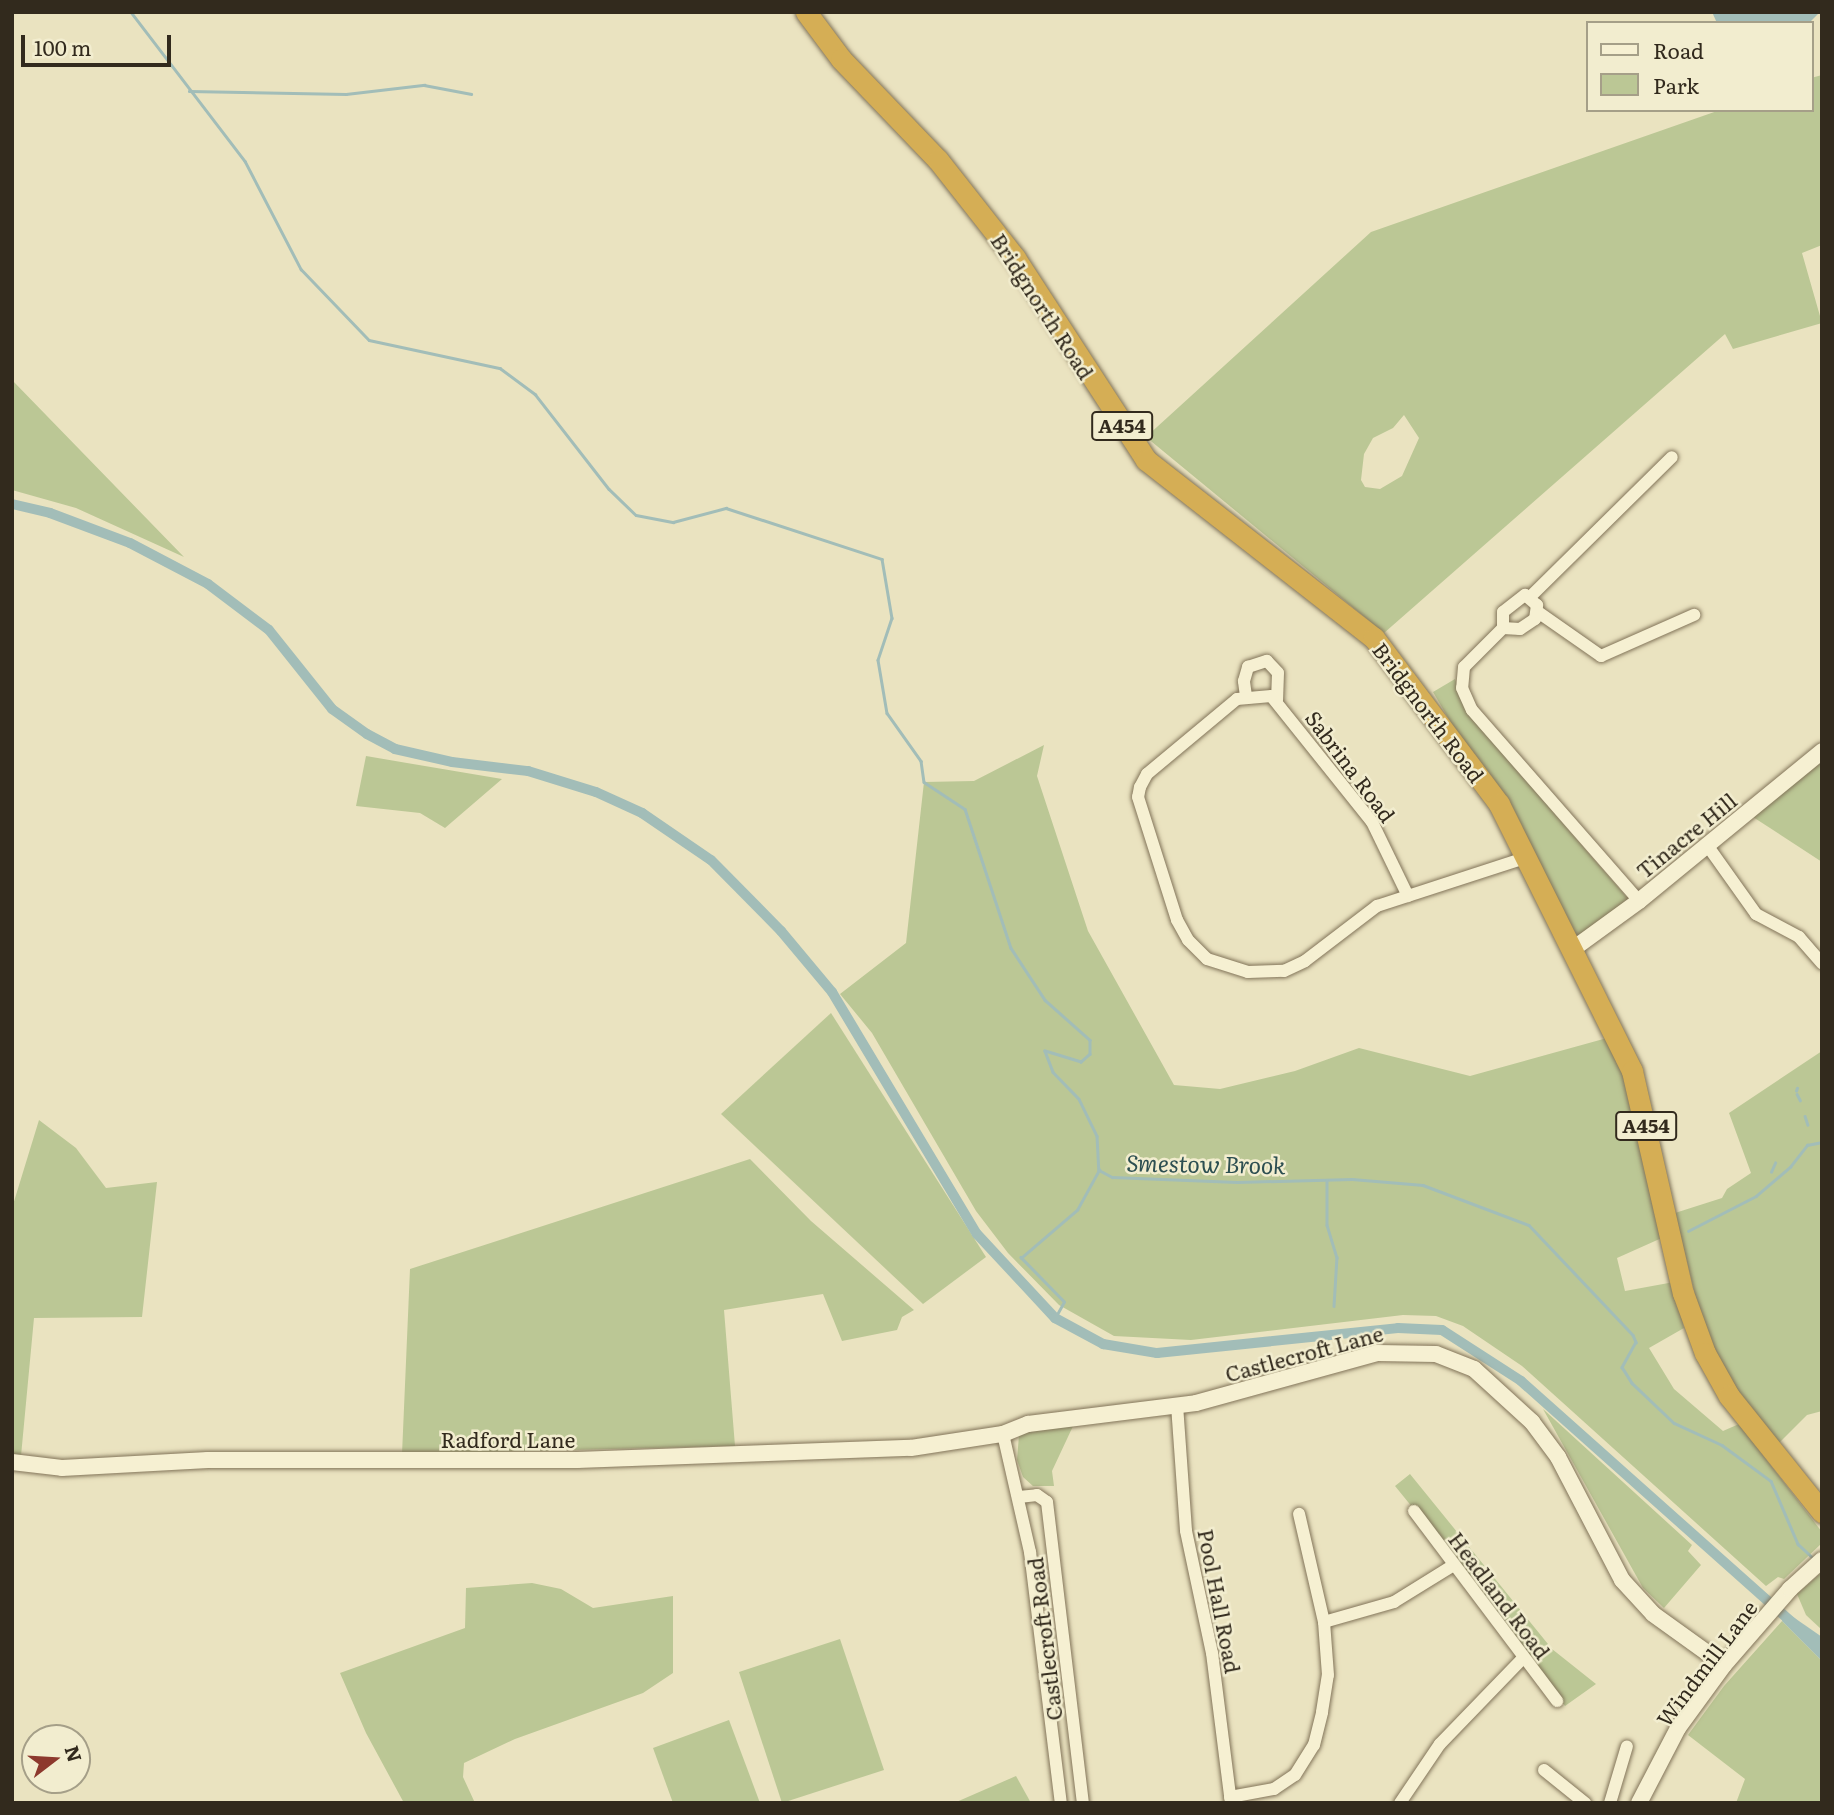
<!DOCTYPE html>
<html>
<head>
<meta charset="utf-8">
<style>
	body { margin:0 }
	#map { position:relative; width:1834px; height:1815px; overflow:hidden; background:#eae3c0; font-family:Literata,serif }
	div>[style] { position:absolute }
	[style*='--x'] { left:calc(var(--x)*1px); top:calc(var(--y)*1px); width:calc(var(--w)*1px); rotate:calc(var(--a)*1deg) }
	.green>* { inset:0; background:#bbc795 }
	.water>* { inset:0; background:#a2bdb8 }
	.stream>* { height:2.5px; margin:-1.25px; padding:0 1.25px; transform-origin:1.25px; border-radius:1.25px; background:#a2bdb8 }
	.canal>* { height:10px; margin:-5px; padding:0 5px; transform-origin:5px; border-radius:5px; background:#a2bdb8 }
	.roads { filter:drop-shadow(0 0 2px #827459) drop-shadow(0 0 2px #827459) }
	.street>* { height:12px; margin:-6px; padding:0 6px; transform-origin:6px; border-radius:6px; background:#f6f0d2 }
	.secondary>* { height:16px; margin:-8px; padding:0 8px; transform-origin:8px; border-radius:8px; background:#f6f0d2 }
	.highway>* { height:21px; margin:-10.5px; padding:0 10.5px; transform-origin:10.5px; border-radius:10.5px; background:#d5ae55 }
	span { translate:-50% -50%; white-space:nowrap; text-align:center; line-height:1.15; -webkit-text-stroke:5px #f2edcf; paint-order:stroke }
	.shield-label span { padding:2px 5px; background:#f2edcf; border:2px solid; border-radius:5px; -webkit-text-stroke-width:0 }
	.shield-label { font-size:19px; color:#322a1d; font-weight:700 }
	.street-label { font-size:21px; color:#322a1d }
	.water-label { font-size:23px; color:#2d4f51; font-style:italic }
	.frame { position:absolute; inset:0; border:14px solid #322a1d; pointer-events:none }
	.legend { position:absolute; left:1586px; top:21px; width:228px; height:91px; box-sizing:border-box; background:#f2edcf; border:2px solid #a59f88; margin:0; padding:9px 12px; list-style:none; font-size:21px; color:#322a1d }
	.legend li { display:flex; align-items:center; gap:14px; height:35px }
	.legend b { width:35px; border:2px solid #a59f88 }
	.north { position:absolute; left:21px; top:1724px; width:70px; height:70px; box-sizing:border-box; background:#f2edcf; border:2px solid #a59f88; border-radius:50%; rotate:73deg; font-size:19px; font-weight:700; line-height:28px; text-align:center; color:#322a1d }
	.north::after { content:''; display:block; margin:auto; width:24px; height:32px; background:#8d392d; clip-path:polygon(50% 0,100% 100%,50% 72%,0 100%) }
	.scale { position:absolute; left:21px; top:35px; width:150px; height:32px; box-sizing:border-box; border:4px solid #322a1d; border-top:0; padding-left:9px; font-size:21px; line-height:24px; white-space:nowrap; color:#322a1d; -webkit-text-stroke:5px #f2edcf; paint-order:stroke }
</style>
</head>
<body>
<div id="map">
	<div class="green">
		<i style="clip-path:polygon(evenodd,1822px 75px,1822px 245px,1802px 253px,1822px 323px,1733px 349px,1725px 334px,1384px 633px,1146px 437px,1371px 232px,1720px 110px,1811px 110px,1811px 78px,1822px 75px,1404px 415px,1419px 438px,1402px 476px,1380px 489px,1365px 487px,1361px 480px,1364px 454px,1373px 438px,1393px 428px,1404px 415px)"></i>
		<i style="clip-path:polygon(12px 380px,184px 557px,76px 508px,12px 490px)"></i>
		<i style="clip-path:polygon(1455px 679px,1470px 716px,1631px 902px,1582px 938px,1575px 934px,1433px 692px)"></i>
		<i style="clip-path:polygon(1044px 745px,1037px 776px,1088px 931px,1174px 1085px,1220px 1089px,1295px 1071px,1359px 1048px,1470px 1076px,1607px 1038px,1620px 1061px,1664px 1237px,1617px 1258px,1625px 1291px,1674px 1282px,1684px 1328px,1649px 1348px,1674px 1389px,1723px 1431px,1739px 1424px,1822px 1532px,1822px 1543px,1784px 1579px,1778px 1577px,1766px 1586px,1522px 1366px,1463px 1326px,1436px 1316px,1403px 1315px,1191px 1340px,1114px 1336px,1059px 1305px,1008px 1253px,976px 1211px,872px 1033px,840px 994px,906px 943px,924px 782px,974px 781px)"></i>
		<i style="clip-path:polygon(366px 756px,407px 763px,502px 779px,445px 828px,420px 813px,356px 806px)"></i>
		<i style="clip-path:polygon(1820px 763px,1822px 766px,1822px 862px,1753px 817px)"></i>
		<i style="clip-path:polygon(831px 1013px,986px 1257px,923px 1304px,721px 1114px)"></i>
		<i style="clip-path:polygon(1822px 1051px,1822px 1411px,1807px 1415px,1775px 1447px,1726px 1372px,1703px 1327px,1675px 1213px,1722px 1198px,1727px 1189px,1751px 1173px,1729px 1113px)"></i>
		<i style="clip-path:polygon(39px 1120px,76px 1148px,106px 1188px,157px 1182px,142px 1317px,34px 1318px,21px 1456px,12px 1455px,12px 1208px)"></i>
		<i style="clip-path:polygon(750px 1159px,811px 1221px,914px 1310px,902px 1317px,897px 1330px,842px 1341px,823px 1294px,724px 1310px,735px 1446px,402px 1454px,410px 1269px)"></i>
		<i style="clip-path:polygon(1543px 1409px,1692px 1545px,1688px 1551px,1701px 1565px,1664px 1608px,1643px 1588px)"></i>
		<i style="clip-path:polygon(1074px 1424px,1052px 1471px,1054px 1486px,1033px 1486px,1023px 1477px,1017px 1460px,1019px 1435px,1039px 1427px)"></i>
		<i style="clip-path:polygon(1410px 1474px,1552px 1649px,1596px 1684px,1565px 1706px,1483px 1594px,1395px 1486px)"></i>
		<i style="clip-path:polygon(1822px 1572px,1822px 1630px,1806px 1615px,1797px 1594px)"></i>
		<i style="clip-path:polygon(532px 1583px,561px 1589px,593px 1608px,673px 1596px,673px 1673px,643px 1693px,515px 1739px,464px 1763px,463px 1777px,475px 1803px,404px 1803px,366px 1733px,340px 1673px,465px 1628px,466px 1588px)"></i>
		<i style="clip-path:polygon(1782px 1621px,1822px 1661px,1822px 1803px,1736px 1803px,1745px 1779px,1688px 1735px,1724px 1686px)"></i>
		<i style="clip-path:polygon(840px 1639px,884px 1770px,782px 1803px,739px 1672px)"></i>
		<i style="clip-path:polygon(729px 1720px,760px 1803px,673px 1803px,653px 1748px)"></i>
		<i style="clip-path:polygon(1016px 1776px,1031px 1803px,954px 1803px)"></i>
	</div>
	<div class="water">
		<i style="clip-path:polygon(1712px 12px,1820px 12px,1809px 23px,1717px 23px)"></i>
		<i style="clip-path:polygon(1786px 1612px,1822px 1637px,1822px 1661px,1782px 1621px)"></i>
	</div>
	<div class="stream">
		<i style="--x:131;--y:12;--w:188;--a:52.6"></i>
		<i style="--x:245;--y:161;--w:122;--a:62.6"></i>
		<i style="--x:301;--y:269;--w:98;--a:46.2"></i>
		<i style="--x:369;--y:340;--w:134;--a:12.1"></i>
		<i style="--x:500;--y:368;--w:44;--a:36.6"></i>
		<i style="--x:535;--y:394;--w:120;--a:52.1"></i>
		<i style="--x:609;--y:489;--w:37;--a:44"></i>
		<i style="--x:636;--y:515;--w:38;--a:11"></i>
		<i style="--x:673;--y:522;--w:55;--a:-14.8"></i>
		<i style="--x:726;--y:508;--w:164;--a:18.1"></i>
		<i style="--x:882;--y:559;--w:60;--a:80.4"></i>
		<i style="--x:892;--y:618;--w:44;--a:108.4"></i>
		<i style="--x:878;--y:660;--w:54;--a:80.4"></i>
		<i style="--x:887;--y:713;--w:59;--a:54.7"></i>
		<i style="--x:921;--y:761;--w:21;--a:82"></i>
		<i style="--x:924;--y:782;--w:49;--a:33.4"></i>
		<i style="--x:965;--y:809;--w:146;--a:71.7"></i>
		<i style="--x:1011;--y:948;--w:62;--a:56.8"></i>
		<i style="--x:1045;--y:1000;--w:60;--a:41.6"></i>
		<i style="--x:1090;--y:1040;--w:14;--a:90"></i>
		<i style="--x:1090;--y:1054;--w:12;--a:138"></i>
		<i style="--x:1081;--y:1062;--w:38;--a:-163"></i>
		<i style="--x:1045;--y:1051;--w:22;--a:69"></i>
		<i style="--x:1053;--y:1072;--w:37;--a:46"></i>
		<i style="--x:1079;--y:1099;--w:41;--a:64.1"></i>
		<i style="--x:1097;--y:1136;--w:34;--a:87"></i>
		<i style="--x:1099;--y:1170;--w:15;--a:28"></i>
		<i style="--x:1112;--y:1177;--w:125;--a:2.3"></i>
		<i style="--x:1237;--y:1182;--w:115;--a:-1.5"></i>
		<i style="--x:1352;--y:1179;--w:71;--a:4.8"></i>
		<i style="--x:1423;--y:1185;--w:113;--a:20.7"></i>
		<i style="--x:1529;--y:1225;--w:151;--a:46.6"></i>
		<i style="--x:1633;--y:1335;--w:8;--a:67"></i>
		<i style="--x:1636;--y:1342;--w:29;--a:119"></i>
		<i style="--x:1622;--y:1367;--w:19;--a:58"></i>
		<i style="--x:1632;--y:1383;--w:58;--a:43.6"></i>
		<i style="--x:1674;--y:1423;--w:53;--a:24.6"></i>
		<i style="--x:1722;--y:1445;--w:61;--a:36.3"></i>
		<i style="--x:1771;--y:1481;--w:69;--a:66.8"></i>
		<i style="--x:1798;--y:1544;--w:22;--a:43"></i>
		<i style="--x:189;--y:91;--w:157;--a:1.1"></i>
		<i style="--x:346;--y:94;--w:79;--a:-6.6"></i>
		<i style="--x:424;--y:85;--w:48;--a:10.8"></i>
		<i style="--x:1796;--y:1091;--w:3;--a:-72"></i>
		<i style="--x:1797;--y:1094;--w:7;--a:63"></i>
		<i style="--x:1805;--y:1116;--w:9;--a:72"></i>
		<i style="--x:1771;--y:1172;--w:10;--a:-66"></i>
		<i style="--x:1327;--y:1180;--w:45;--a:90"></i>
		<i style="--x:1327;--y:1225;--w:34;--a:73"></i>
		<i style="--x:1337;--y:1257;--w:49;--a:93.5"></i>
		<i style="--x:1688;--y:1231;--w:76;--a:-27.2"></i>
		<i style="--x:1756;--y:1196;--w:45;--a:-40.5"></i>
		<i style="--x:1790;--y:1167;--w:28;--a:-52"></i>
		<i style="--x:1807;--y:1145;--w:15;--a:-11"></i>
		<i style="--x:1055;--y:1318;--w:18;--a:-61"></i>
		<i style="--x:1064;--y:1302;--w:62;--a:-134.3"></i>
		<i style="--x:1021;--y:1258;--w:74;--a:-40.6"></i>
		<i style="--x:1077;--y:1210;--w:46;--a:-61.2"></i>
	</div>
	<div class="canal">
		<i style="--x:12;--y:504;--w:39;--a:13"></i>
		<i style="--x:50;--y:513;--w:85;--a:20.6"></i>
		<i style="--x:130;--y:543;--w:88;--a:27.7"></i>
		<i style="--x:208;--y:584;--w:76;--a:37"></i>
		<i style="--x:269;--y:630;--w:101;--a:51.4"></i>
		<i style="--x:332;--y:709;--w:43;--a:35.5"></i>
		<i style="--x:367;--y:734;--w:32;--a:28"></i>
		<i style="--x:395;--y:749;--w:58;--a:12.8"></i>
		<i style="--x:452;--y:762;--w:77;--a:6.8"></i>
		<i style="--x:528;--y:771;--w:71;--a:17.2"></i>
		<i style="--x:596;--y:792;--w:51;--a:24.5"></i>
		<i style="--x:642;--y:813;--w:83;--a:34.3"></i>
		<i style="--x:711;--y:860;--w:100;--a:45.4"></i>
		<i style="--x:781;--y:931;--w:80;--a:50.1"></i>
		<i style="--x:832;--y:992;--w:282;--a:59.1"></i>
		<i style="--x:977;--y:1234;--w:115;--a:47.1"></i>
		<i style="--x:1055;--y:1318;--w:55;--a:28.4"></i>
		<i style="--x:1103;--y:1344;--w:55;--a:9.5"></i>
		<i style="--x:1157;--y:1353;--w:242;--a:-5.9"></i>
		<i style="--x:1398;--y:1328;--w:44;--a:2.6"></i>
		<i style="--x:1442;--y:1330;--w:94;--a:32.8"></i>
		<i style="--x:1521;--y:1381;--w:365;--a:41.7"></i>
	</div>
	<div class="roads">
		<div class="street">
			<i style="--x:1525;--y:595;--w:16;--a:40"></i>
			<i style="--x:1537;--y:605;--w:14;--a:98"></i>
			<i style="--x:1535;--y:619;--w:18;--a:146"></i>
			<i style="--x:1520;--y:629;--w:17;--a:-177"></i>
			<i style="--x:1503;--y:628;--w:16;--a:-90"></i>
			<i style="--x:1503;--y:612;--w:28;--a:-38"></i>
			<i style="--x:1530;--y:597;--w:199;--a:-44.6"></i>
			<i style="--x:1538;--y:612;--w:77;--a:34.9"></i>
			<i style="--x:1601;--y:656;--w:102;--a:-23.8"></i>
			<i style="--x:1503;--y:628;--w:55;--a:135"></i>
			<i style="--x:1464;--y:667;--w:21;--a:95"></i>
			<i style="--x:1462;--y:688;--w:24;--a:66"></i>
			<i style="--x:1472;--y:710;--w:254;--a:48.8"></i>
			<i style="--x:1246;--y:696;--w:15;--a:-98"></i>
			<i style="--x:1244;--y:681;--w:15;--a:-74"></i>
			<i style="--x:1248;--y:667;--w:20;--a:-18"></i>
			<i style="--x:1267;--y:661;--w:16;--a:47"></i>
			<i style="--x:1278;--y:673;--w:27;--a:92"></i>
			<i style="--x:1707;--y:845;--w:85;--a:54.6"></i>
			<i style="--x:1756;--y:914;--w:49;--a:28.1"></i>
			<i style="--x:1799;--y:937;--w:35;--a:49"></i>
			<i style="--x:1408;--y:896;--w:82;--a:-115.9"></i>
			<i style="--x:1372;--y:822;--w:161;--a:-128.7"></i>
			<i style="--x:1271;--y:696;--w:34;--a:175"></i>
			<i style="--x:1237;--y:699;--w:117;--a:140.2"></i>
			<i style="--x:1147;--y:774;--w:15;--a:118"></i>
			<i style="--x:1140;--y:787;--w:10;--a:101"></i>
			<i style="--x:1138;--y:797;--w:129;--a:72.4"></i>
			<i style="--x:1177;--y:920;--w:23;--a:61"></i>
			<i style="--x:1188;--y:940;--w:27;--a:45"></i>
			<i style="--x:1207;--y:959;--w:43;--a:17.6"></i>
			<i style="--x:1248;--y:972;--w:36;--a:-2"></i>
			<i style="--x:1284;--y:971;--w:23;--a:-25"></i>
			<i style="--x:1305;--y:961;--w:91;--a:-37.4"></i>
			<i style="--x:1377;--y:906;--w:159;--a:-18"></i>
			<i style="--x:1177;--y:1405;--w:126;--a:85.9"></i>
			<i style="--x:1186;--y:1531;--w:125;--a:78"></i>
			<i style="--x:1212;--y:1653;--w:151;--a:82.8"></i>
			<i style="--x:1003;--y:1434;--w:121;--a:77.1"></i>
			<i style="--x:1030;--y:1552;--w:253;--a:83"></i>
			<i style="--x:1019;--y:1497;--w:18;--a:-6"></i>
			<i style="--x:1037;--y:1495;--w:12;--a:35"></i>
			<i style="--x:1047;--y:1502;--w:303;--a:83.2"></i>
			<i style="--x:1414;--y:1511;--w:238;--a:53"></i>
			<i style="--x:1324;--y:1622;--w:73;--a:-15.9"></i>
			<i style="--x:1394;--y:1602;--w:70;--a:-31.7"></i>
			<i style="--x:1544;--y:1770;--w:53;--a:38.8"></i>
			<i style="--x:1230;--y:1797;--w:45;--a:-10.3"></i>
			<i style="--x:1274;--y:1789;--w:25;--a:-34"></i>
			<i style="--x:1295;--y:1775;--w:36;--a:-58"></i>
			<i style="--x:1314;--y:1745;--w:34;--a:-76"></i>
			<i style="--x:1322;--y:1712;--w:37;--a:-81"></i>
			<i style="--x:1328;--y:1675;--w:53;--a:-94.3"></i>
			<i style="--x:1324;--y:1622;--w:111;--a:-103"></i>
			<i style="--x:1400;--y:1803;--w:71;--a:-55.9"></i>
			<i style="--x:1440;--y:1744;--w:118;--a:-46"></i>
			<i style="--x:1610;--y:1803;--w:59;--a:-73.4"></i>
		</div>
		<div class="secondary">
			<i style="--x:1573;--y:949;--w:82;--a:-36"></i>
			<i style="--x:1639;--y:901;--w:237;--a:-39.3"></i>
			<i style="--x:12;--y:1462;--w:50;--a:6.8"></i>
			<i style="--x:62;--y:1468;--w:146;--a:-3.1"></i>
			<i style="--x:208;--y:1460;--w:369;--a:0"></i>
			<i style="--x:577;--y:1460;--w:334;--a:-2.1"></i>
			<i style="--x:911;--y:1448;--w:93;--a:-8.7"></i>
			<i style="--x:1003;--y:1434;--w:27;--a:-22"></i>
			<i style="--x:1028;--y:1424;--w:169;--a:-7.1"></i>
			<i style="--x:1196;--y:1403;--w:188;--a:-15.4"></i>
			<i style="--x:1377;--y:1353;--w:59;--a:1"></i>
			<i style="--x:1436;--y:1354;--w:41;--a:21.5"></i>
			<i style="--x:1474;--y:1369;--w:79;--a:42.4"></i>
			<i style="--x:1532;--y:1422;--w:44;--a:53.4"></i>
			<i style="--x:1558;--y:1457;--w:139;--a:62.5"></i>
			<i style="--x:1622;--y:1580;--w:46;--a:47.6"></i>
			<i style="--x:1653;--y:1614;--w:87;--a:35.7"></i>
			<i style="--x:1639;--y:1803;--w:85;--a:-62.5"></i>
			<i style="--x:1678;--y:1728;--w:78;--a:-53.9"></i>
			<i style="--x:1724;--y:1665;--w:101;--a:-49"></i>
			<i style="--x:1790;--y:1589;--w:43;--a:-42.2"></i>
		</div>
		<div class="highway">
			<i style="--x:806;--y:12;--w:59;--a:53.3"></i>
			<i style="--x:841;--y:59;--w:140;--a:46.2"></i>
			<i style="--x:938;--y:160;--w:125;--a:51.8"></i>
			<i style="--x:1015;--y:258;--w:241;--a:57"></i>
			<i style="--x:1146;--y:460;--w:289;--a:38"></i>
			<i style="--x:1374;--y:638;--w:208;--a:53"></i>
			<i style="--x:1499;--y:804;--w:298;--a:63.5"></i>
			<i style="--x:1632;--y:1071;--w:228;--a:77.1"></i>
			<i style="--x:1683;--y:1293;--w:64;--a:69.9"></i>
			<i style="--x:1705;--y:1353;--w:49;--a:60.8"></i>
			<i style="--x:1729;--y:1396;--w:149;--a:51.3"></i>
		</div>
	</div>
	<div class="shield-label">
		<span style="left:1122px;top:426px">A454</span>
		<span style="left:1646px;top:1126px">A454</span>
	</div>
	<div class="street-label">
		<span style="left:1043px;top:306px;rotate:57deg">Bridgnorth Road</span>
		<span style="left:1429px;top:712px;rotate:53deg">Bridgnorth Road</span>
		<span style="left:1351px;top:766px;rotate:53deg">Sabrina Road</span>
		<span style="left:1686px;top:835px;rotate:-39deg">Tinacre Hill</span>
		<span style="left:1304px;top:1353px;rotate:-15deg">Castlecroft Lane</span>
		<span style="left:508px;top:1439px">Radford Lane</span>
		<span style="left:1500px;top:1595px;rotate:53deg">Headland Road</span>
		<span style="left:1220px;top:1601px;rotate:79deg">Pool Hall Road</span>
		<span style="left:1044px;top:1639px;rotate:-97deg">Castlecroft Road</span>
		<span style="left:1706px;top:1663px;rotate:-53deg">Windmill Lane</span>
	</div>
	<div class="water-label">
		<span style="left:1206px;top:1163px;rotate:1deg">Smestow Brook</span>
	</div>
	<div class="frame"></div>
	<ul class="legend">
	<li><b style="height:9px;background:#f6f0d2"></b>Road</li>
	<li><b style="height:19px;background:#bbc795"></b>Park</li>
	</ul>
	<div class="north">N</div>
	<div class="scale">100 m</div>
</div>
</body>
</html>
